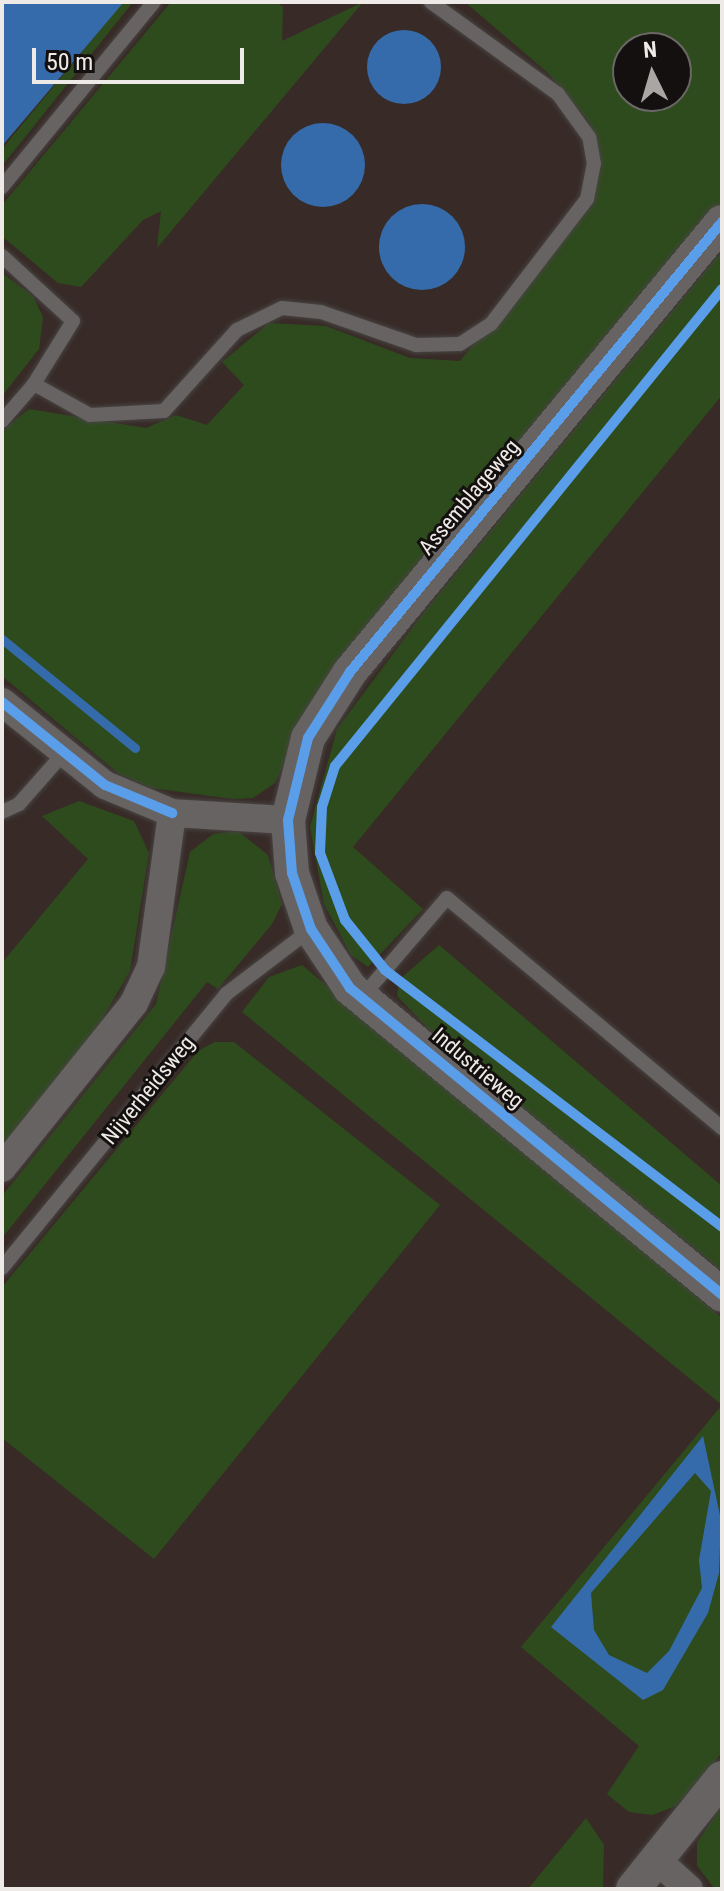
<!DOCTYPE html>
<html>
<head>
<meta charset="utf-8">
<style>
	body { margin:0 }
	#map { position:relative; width:724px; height:1891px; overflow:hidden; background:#2b2726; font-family:"Roboto Condensed",sans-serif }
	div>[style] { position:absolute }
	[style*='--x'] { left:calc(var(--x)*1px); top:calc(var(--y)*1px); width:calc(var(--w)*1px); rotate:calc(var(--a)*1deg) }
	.built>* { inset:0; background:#382b27 }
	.green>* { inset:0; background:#2e4b1d }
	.water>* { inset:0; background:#366bab }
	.round { border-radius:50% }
	.stream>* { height:9px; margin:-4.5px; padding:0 4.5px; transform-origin:4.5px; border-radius:4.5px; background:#366bab }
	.roads { filter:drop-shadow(0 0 2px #474443) drop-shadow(0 0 2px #474443) }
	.service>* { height:14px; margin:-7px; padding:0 7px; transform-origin:7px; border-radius:7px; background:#666362 }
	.minor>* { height:28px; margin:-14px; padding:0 14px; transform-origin:14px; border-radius:14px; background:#666362 }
	.tertiary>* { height:34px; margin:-17px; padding:0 17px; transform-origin:17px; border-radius:17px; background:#666362 }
	.cycleway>* { height:10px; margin:-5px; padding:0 5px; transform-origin:5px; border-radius:5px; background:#5a9eea }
	span { translate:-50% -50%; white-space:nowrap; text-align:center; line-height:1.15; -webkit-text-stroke:6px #13100f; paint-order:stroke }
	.street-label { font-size:22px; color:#eeeae8 }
	.frame { position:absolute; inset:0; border:4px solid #eeeae8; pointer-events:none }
	.north { position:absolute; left:612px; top:32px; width:80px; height:80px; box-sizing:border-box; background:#13100f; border:2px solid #6b6766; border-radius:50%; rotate:355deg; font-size:22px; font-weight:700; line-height:32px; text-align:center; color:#eeeae8 }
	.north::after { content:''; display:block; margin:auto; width:28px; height:36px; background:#aaa6a4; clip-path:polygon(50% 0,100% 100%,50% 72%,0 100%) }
	.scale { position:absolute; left:32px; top:48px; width:212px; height:36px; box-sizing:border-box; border:4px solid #eeeae8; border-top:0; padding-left:10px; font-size:24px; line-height:28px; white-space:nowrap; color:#eeeae8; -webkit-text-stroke:6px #13100f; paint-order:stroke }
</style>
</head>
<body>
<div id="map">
	<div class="built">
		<i style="clip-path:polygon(evenodd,2px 2px,722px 2px,722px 1889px,2px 1889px,2px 2px,628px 48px,676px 48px,676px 96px,628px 96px,628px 48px)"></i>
	</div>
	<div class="green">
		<i style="clip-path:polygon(123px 2px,133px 2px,2px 166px,2px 149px)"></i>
		<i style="clip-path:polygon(171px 2px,276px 2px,283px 7px,282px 41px,363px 2px,157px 248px,161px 211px,143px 220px,81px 287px,58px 283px,4px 238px,2px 205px)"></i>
		<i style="clip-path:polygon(evenodd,465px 2px,722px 2px,722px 201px,330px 671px,275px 783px,253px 798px,233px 799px,151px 788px,119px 774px,2px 676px,2px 431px,29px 409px,146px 428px,176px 415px,207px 425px,244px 385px,222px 362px,269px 323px,326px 326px,410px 358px,460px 361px,591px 198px,596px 167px,589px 122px,549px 74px,465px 2px,628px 48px,676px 48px,676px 96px,628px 96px,628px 48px)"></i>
		<i style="clip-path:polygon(722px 251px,722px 395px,353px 847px,423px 909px,368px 967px,351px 955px,324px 904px,310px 827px,337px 729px,425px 611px)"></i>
		<i style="clip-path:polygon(2px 273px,33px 296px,43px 317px,39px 349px,2px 396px)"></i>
		<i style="clip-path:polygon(79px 801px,134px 821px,149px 853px,130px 971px,94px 1033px,2px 1146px,2px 963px,88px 859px,42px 816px)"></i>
		<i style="clip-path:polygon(238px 831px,268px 855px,282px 904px,272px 924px,218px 989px,207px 982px,2px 1238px,2px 1196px,156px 1004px,190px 852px,213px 834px)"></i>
		<i style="clip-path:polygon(439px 945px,722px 1186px,722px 1271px,444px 1045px,397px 996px,400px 979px)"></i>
		<i style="clip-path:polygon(302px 965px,722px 1318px,722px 1753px,676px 1806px,652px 1815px,629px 1812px,607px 1794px,639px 1746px,521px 1647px,722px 1405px,242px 1012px,269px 977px)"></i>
		<i style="clip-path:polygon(215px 1042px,234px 1042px,440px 1205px,154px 1559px,2px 1438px,2px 1287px,198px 1051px)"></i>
		<i style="clip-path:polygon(722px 1804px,722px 1889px,715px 1889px,697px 1866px,697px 1843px)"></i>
		<i style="clip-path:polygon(586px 1818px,604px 1845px,603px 1889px,528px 1889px)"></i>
	</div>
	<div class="water">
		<i style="clip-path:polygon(2px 2px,123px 3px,2px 146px)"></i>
		<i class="round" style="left:367px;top:30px;width:74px;height:74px"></i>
		<i class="round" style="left:281px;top:123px;width:84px;height:84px"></i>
		<i class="round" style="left:379px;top:204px;width:86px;height:86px"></i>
		<i style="clip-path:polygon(evenodd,703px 1436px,721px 1520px,719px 1573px,708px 1613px,663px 1690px,643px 1700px,551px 1627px,703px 1436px,695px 1473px,711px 1491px,699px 1560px,702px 1588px,669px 1651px,647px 1673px,609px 1655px,594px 1630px,591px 1593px,695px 1473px)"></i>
	</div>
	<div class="stream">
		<i style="--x:2;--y:639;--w:172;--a:39.3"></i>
	</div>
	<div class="roads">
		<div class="service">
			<i style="--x:2;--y:187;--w:239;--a:-50.6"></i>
			<i style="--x:2;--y:256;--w:96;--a:42.5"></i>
			<i style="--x:73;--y:321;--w:74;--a:121.8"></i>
			<i style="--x:2;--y:421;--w:49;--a:-49.1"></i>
			<i style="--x:34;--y:384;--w:64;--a:29"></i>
			<i style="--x:90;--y:415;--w:74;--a:-3.1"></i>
			<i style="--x:164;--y:411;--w:109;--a:-48"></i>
			<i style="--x:237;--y:330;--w:50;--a:-26.1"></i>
			<i style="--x:282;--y:308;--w:39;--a:6"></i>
			<i style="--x:321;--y:312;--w:101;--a:19.2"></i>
			<i style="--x:416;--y:345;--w:44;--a:-1.3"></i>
			<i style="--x:460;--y:344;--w:37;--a:-33"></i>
			<i style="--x:491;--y:324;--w:158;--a:-52.5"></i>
			<i style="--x:587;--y:199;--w:36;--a:-79"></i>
			<i style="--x:594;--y:164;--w:27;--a:-100"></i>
			<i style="--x:589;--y:137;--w:53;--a:-125.8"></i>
			<i style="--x:558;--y:94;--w:157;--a:-144.1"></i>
			<i style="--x:2;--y:812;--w:19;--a:-25"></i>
			<i style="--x:19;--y:804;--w:68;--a:-48.6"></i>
			<i style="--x:362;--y:997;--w:130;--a:-49.4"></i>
			<i style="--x:447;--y:898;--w:359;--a:39.9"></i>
			<i style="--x:2;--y:1268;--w:354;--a:-50.7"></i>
			<i style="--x:226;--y:994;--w:106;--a:-37.3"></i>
		</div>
		<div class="minor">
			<i style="--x:2;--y:702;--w:132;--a:38.9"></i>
			<i style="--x:105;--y:785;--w:73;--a:22.7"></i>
			<i style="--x:172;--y:813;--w:116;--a:3.5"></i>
			<i style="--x:2;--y:1168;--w:211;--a:-51.3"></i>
			<i style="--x:134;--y:1003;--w:40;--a:-65"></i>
			<i style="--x:151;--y:967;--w:155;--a:-82.2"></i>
			<i style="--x:657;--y:1860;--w:43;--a:42.2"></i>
		</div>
		<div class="tertiary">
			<i style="--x:722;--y:222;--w:584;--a:129.58"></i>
			<i style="--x:350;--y:672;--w:78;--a:122.5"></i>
			<i style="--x:308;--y:738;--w:84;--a:103.7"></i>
			<i style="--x:288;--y:820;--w:53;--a:85.7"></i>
			<i style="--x:292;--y:873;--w:59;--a:71.3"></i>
			<i style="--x:311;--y:929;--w:71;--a:56.5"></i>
			<i style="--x:350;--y:988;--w:482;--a:39.5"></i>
			<i style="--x:633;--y:1889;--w:142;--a:-51.3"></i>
		</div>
	</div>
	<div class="cycleway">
		<i style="--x:722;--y:222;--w:584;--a:129.58"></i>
		<i style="--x:350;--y:672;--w:78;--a:122.5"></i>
		<i style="--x:308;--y:738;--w:84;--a:103.7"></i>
		<i style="--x:288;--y:820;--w:53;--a:85.7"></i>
		<i style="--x:292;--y:873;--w:59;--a:71.3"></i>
		<i style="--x:311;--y:929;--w:71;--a:56.5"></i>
		<i style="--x:350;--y:988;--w:482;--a:39.5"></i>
		<i style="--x:722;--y:289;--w:614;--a:129.05"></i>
		<i style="--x:335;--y:766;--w:43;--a:107.6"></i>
		<i style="--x:322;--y:807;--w:46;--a:92.5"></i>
		<i style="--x:320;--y:853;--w:72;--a:69.5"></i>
		<i style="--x:345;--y:920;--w:64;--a:51.3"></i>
		<i style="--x:385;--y:970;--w:424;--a:37.3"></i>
		<i style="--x:2;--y:702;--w:132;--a:38.9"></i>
		<i style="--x:105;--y:785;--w:73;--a:22.7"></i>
	</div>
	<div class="street-label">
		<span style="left:469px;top:497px;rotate:-50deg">Assemblageweg</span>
		<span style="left:478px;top:1068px;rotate:40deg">Industrieweg</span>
		<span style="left:148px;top:1090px;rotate:-51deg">Nijverheidsweg</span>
	</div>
	<div class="frame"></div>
	<div class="north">N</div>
	<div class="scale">50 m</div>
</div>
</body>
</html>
